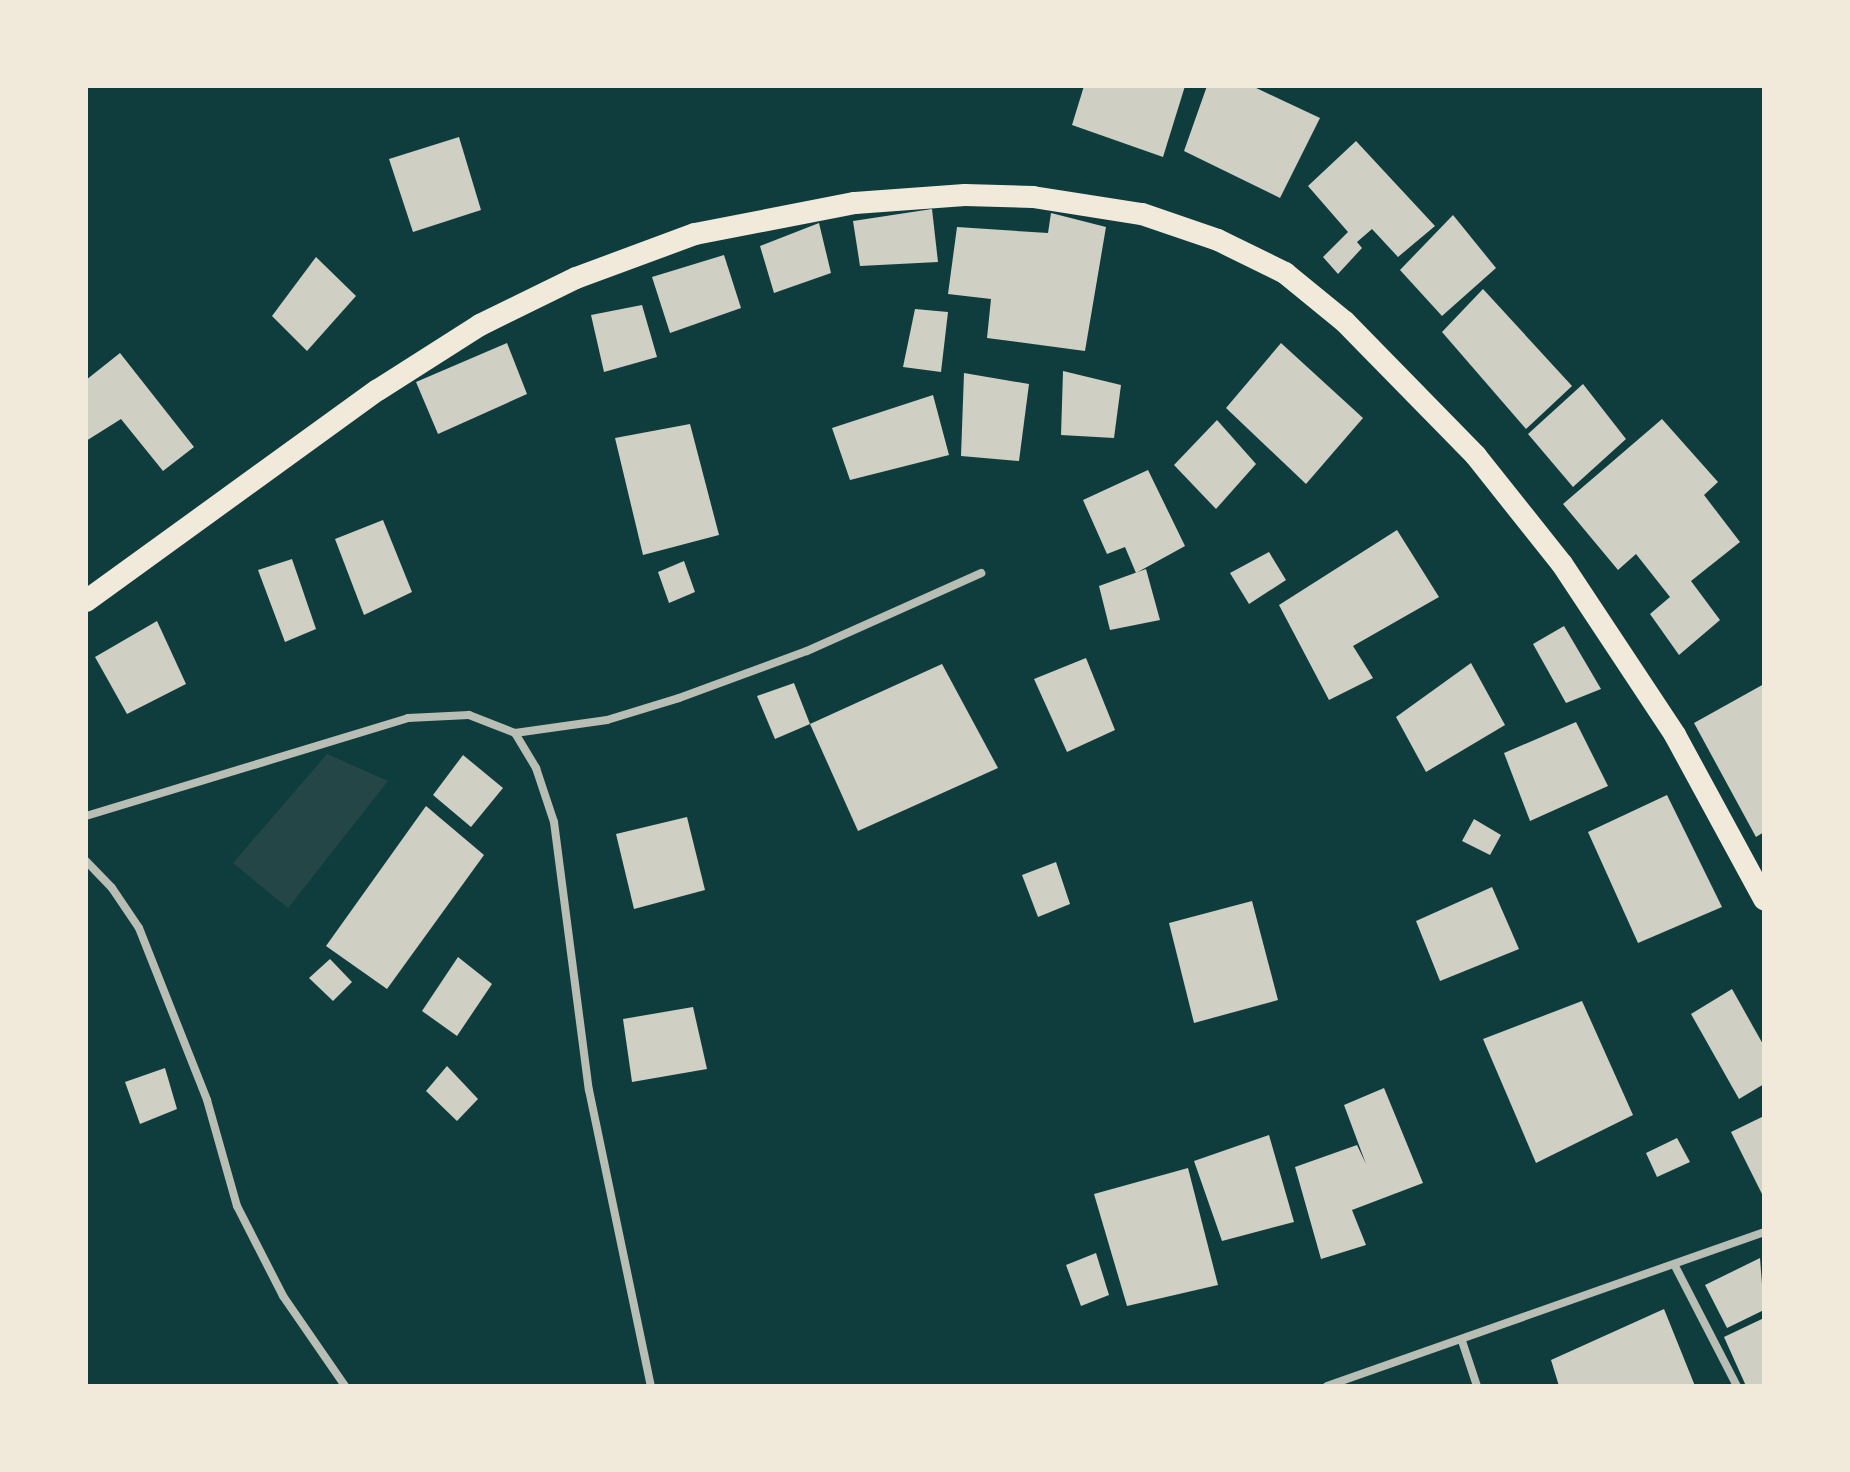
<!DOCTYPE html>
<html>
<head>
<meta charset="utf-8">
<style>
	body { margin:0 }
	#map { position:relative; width:1850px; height:1472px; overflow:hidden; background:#0f3d3e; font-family:"Noto Serif",serif }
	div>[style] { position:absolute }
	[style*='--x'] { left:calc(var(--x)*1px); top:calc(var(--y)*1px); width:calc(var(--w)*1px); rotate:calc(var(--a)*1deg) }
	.green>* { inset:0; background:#244646 }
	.building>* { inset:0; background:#cfcfc3 }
	.minor>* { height:8px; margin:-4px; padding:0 4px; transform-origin:4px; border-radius:4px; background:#b8beb3 }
	.trunk>* { height:22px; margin:-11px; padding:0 11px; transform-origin:11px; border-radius:11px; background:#f1e9da }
	span { translate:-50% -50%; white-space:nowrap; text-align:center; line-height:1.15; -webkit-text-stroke:6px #f1e9da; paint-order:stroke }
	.frame { position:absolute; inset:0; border:88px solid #f1e9da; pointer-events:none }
</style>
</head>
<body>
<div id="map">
	<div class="green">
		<i style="clip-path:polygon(327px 754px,388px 781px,288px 908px,233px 863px)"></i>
	</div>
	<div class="building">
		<i style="clip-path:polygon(1084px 86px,1185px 86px,1163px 157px,1072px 125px)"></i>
		<i style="clip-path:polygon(1207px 86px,1252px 86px,1320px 118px,1280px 198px,1184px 151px)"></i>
		<i style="clip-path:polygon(459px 137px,481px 210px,413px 232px,389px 159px)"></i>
		<i style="clip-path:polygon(1356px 141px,1435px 226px,1398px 257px,1372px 229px,1357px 242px,1362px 248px,1338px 274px,1323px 257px,1348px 232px,1308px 186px)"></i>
		<i style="clip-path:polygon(932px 209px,938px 262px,860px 266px,853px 221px)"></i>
		<i style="clip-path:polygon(1051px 213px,1106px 227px,1085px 351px,987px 338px,991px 299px,948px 294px,957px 227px,1048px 233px)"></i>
		<i style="clip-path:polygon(1453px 215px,1496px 268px,1442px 316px,1400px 270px)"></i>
		<i style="clip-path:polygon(819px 223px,831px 273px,774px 293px,760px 246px)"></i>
		<i style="clip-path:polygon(724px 255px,741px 308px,670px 333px,652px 277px)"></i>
		<i style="clip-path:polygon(316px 257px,356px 296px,307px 351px,272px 316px)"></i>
		<i style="clip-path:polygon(1483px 289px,1572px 386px,1526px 429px,1442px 332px)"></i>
		<i style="clip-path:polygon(642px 305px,657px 357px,604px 372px,591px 315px)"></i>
		<i style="clip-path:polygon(915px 309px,948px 312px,941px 372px,903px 367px)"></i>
		<i style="clip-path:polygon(507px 343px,527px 394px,438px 434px,416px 382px)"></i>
		<i style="clip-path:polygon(1281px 343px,1363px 418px,1306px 484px,1226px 408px)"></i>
		<i style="clip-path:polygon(120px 353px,194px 447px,163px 471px,121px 419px,86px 441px,86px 380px)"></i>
		<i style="clip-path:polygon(1063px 371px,1121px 385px,1114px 438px,1061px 435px)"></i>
		<i style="clip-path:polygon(964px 373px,1029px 384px,1019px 461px,961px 456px)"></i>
		<i style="clip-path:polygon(1583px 384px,1626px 439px,1573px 487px,1528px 434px)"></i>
		<i style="clip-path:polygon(933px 395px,949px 455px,850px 480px,832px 428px)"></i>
		<i style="clip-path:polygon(1662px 419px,1718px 482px,1704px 495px,1740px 542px,1691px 581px,1720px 620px,1679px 655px,1650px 614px,1670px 597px,1636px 554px,1618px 570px,1563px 504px)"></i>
		<i style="clip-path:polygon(1217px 420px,1256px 464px,1216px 509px,1174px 465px)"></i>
		<i style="clip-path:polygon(690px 424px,719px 535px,643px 555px,615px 438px)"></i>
		<i style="clip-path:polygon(1148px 470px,1185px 546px,1136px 573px,1125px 547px,1107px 554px,1083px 500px)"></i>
		<i style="clip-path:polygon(383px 520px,412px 592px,364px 615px,335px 539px)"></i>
		<i style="clip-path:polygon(1397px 530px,1439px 597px,1353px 646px,1373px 678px,1329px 700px,1279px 605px)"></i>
		<i style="clip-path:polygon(1269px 552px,1286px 580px,1249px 604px,1230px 573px)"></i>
		<i style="clip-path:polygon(292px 559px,316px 629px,285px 642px,258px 570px)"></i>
		<i style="clip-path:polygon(684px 561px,695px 592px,669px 603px,658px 572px)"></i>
		<i style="clip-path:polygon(1146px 569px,1160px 620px,1110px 630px,1099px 586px)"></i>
		<i style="clip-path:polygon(157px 621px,186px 684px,127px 714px,95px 657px)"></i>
		<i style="clip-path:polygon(1564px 626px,1601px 689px,1566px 703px,1533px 644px)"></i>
		<i style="clip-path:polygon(1086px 658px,1115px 730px,1067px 752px,1034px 679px)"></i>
		<i style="clip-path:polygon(1471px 663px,1505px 725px,1426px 772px,1396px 717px)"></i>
		<i style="clip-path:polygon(942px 664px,998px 768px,858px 831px,810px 724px)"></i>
		<i style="clip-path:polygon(794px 683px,810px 724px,775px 739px,757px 696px)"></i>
		<i style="clip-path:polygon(1764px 684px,1764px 832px,1756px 837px,1694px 723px)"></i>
		<i style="clip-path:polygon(1576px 722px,1608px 786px,1530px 821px,1504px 753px)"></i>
		<i style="clip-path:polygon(463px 755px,503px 788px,471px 827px,433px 795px)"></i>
		<i style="clip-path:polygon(1667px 795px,1722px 907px,1638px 943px,1588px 832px)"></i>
		<i style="clip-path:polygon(426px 806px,484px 855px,387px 989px,326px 946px)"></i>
		<i style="clip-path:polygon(687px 817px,705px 890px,634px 909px,616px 834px)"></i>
		<i style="clip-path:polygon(1474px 819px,1501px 835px,1490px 855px,1462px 841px)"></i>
		<i style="clip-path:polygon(1056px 862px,1070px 904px,1038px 917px,1022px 875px)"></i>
		<i style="clip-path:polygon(1492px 887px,1519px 949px,1440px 981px,1416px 921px)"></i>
		<i style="clip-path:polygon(1252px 901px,1278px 1000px,1194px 1023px,1169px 923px)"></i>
		<i style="clip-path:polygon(458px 957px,492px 984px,457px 1036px,422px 1011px)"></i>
		<i style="clip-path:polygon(330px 959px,352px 982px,333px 1001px,309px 978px)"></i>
		<i style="clip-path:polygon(1732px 989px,1764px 1046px,1764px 1084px,1739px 1099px,1691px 1014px)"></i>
		<i style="clip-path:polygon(1582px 1001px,1633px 1115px,1536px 1163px,1483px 1039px)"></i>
		<i style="clip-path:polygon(693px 1007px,707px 1069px,632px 1082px,623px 1019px)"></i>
		<i style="clip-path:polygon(447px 1066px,478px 1099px,457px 1121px,426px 1091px)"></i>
		<i style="clip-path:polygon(165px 1068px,177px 1109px,140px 1124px,125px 1082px)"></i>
		<i style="clip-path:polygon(1384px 1088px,1423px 1183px,1352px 1210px,1366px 1245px,1321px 1259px,1295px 1167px,1357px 1145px,1366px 1164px,1344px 1105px)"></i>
		<i style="clip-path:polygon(1764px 1116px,1764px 1198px,1731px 1132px)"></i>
		<i style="clip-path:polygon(1269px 1135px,1294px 1222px,1222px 1241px,1194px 1161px)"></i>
		<i style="clip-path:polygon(1677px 1138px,1690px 1162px,1657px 1177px,1646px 1153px)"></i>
		<i style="clip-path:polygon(1188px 1168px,1218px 1285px,1127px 1306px,1094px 1194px)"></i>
		<i style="clip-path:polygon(1096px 1253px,1109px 1295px,1081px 1306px,1066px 1265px)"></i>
		<i style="clip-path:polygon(1760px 1258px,1764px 1310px,1727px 1328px,1705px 1285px)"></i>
		<i style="clip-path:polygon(1664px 1309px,1695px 1386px,1559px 1386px,1551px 1360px)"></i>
		<i style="clip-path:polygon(1764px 1318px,1764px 1386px,1746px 1386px,1724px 1337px)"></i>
	</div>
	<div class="minor">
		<i style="--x:515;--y:733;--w:93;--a:-8"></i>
		<i style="--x:607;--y:720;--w:75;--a:-17"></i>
		<i style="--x:679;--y:698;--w:136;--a:-20.2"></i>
		<i style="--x:807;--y:651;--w:191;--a:-24.1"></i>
		<i style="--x:86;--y:816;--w:337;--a:-16.9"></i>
		<i style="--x:408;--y:718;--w:61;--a:-2.8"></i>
		<i style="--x:469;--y:715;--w:49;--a:21.4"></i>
		<i style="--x:515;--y:733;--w:41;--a:59"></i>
		<i style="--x:536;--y:768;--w:57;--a:71.6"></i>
		<i style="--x:554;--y:822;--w:270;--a:82.6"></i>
		<i style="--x:589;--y:1090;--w:302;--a:78.2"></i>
		<i style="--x:86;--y:861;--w:37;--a:46"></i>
		<i style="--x:112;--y:888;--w:48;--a:56"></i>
		<i style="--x:139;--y:928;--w:185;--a:68.4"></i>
		<i style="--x:207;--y:1100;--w:110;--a:74.2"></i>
		<i style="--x:237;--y:1206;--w:101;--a:62.9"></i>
		<i style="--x:283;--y:1296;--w:109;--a:55.4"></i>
		<i style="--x:1675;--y:1266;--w:135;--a:62.7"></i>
		<i style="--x:1462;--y:1341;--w:47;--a:71.6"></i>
		<i style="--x:1327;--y:1386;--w:463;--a:-19.4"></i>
	</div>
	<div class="trunk">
		<i style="--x:86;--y:601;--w:360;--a:-35.9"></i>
		<i style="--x:378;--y:390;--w:121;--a:-32.5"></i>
		<i style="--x:480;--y:325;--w:107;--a:-26.1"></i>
		<i style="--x:576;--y:278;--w:127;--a:-20.3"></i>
		<i style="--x:695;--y:234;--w:163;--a:-11"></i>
		<i style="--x:855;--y:203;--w:110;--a:-4.2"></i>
		<i style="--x:965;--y:195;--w:68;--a:1.7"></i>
		<i style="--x:1033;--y:197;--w:110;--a:8.9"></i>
		<i style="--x:1142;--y:214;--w:80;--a:18.9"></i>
		<i style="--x:1218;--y:240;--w:75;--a:26.2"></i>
		<i style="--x:1285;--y:273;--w:77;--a:39.2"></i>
		<i style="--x:1345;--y:322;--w:187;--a:45.6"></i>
		<i style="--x:1476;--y:456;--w:138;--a:51.5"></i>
		<i style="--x:1562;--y:564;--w:205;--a:56.5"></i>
		<i style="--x:1675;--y:735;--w:187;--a:61.5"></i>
	</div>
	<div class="frame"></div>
</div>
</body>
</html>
